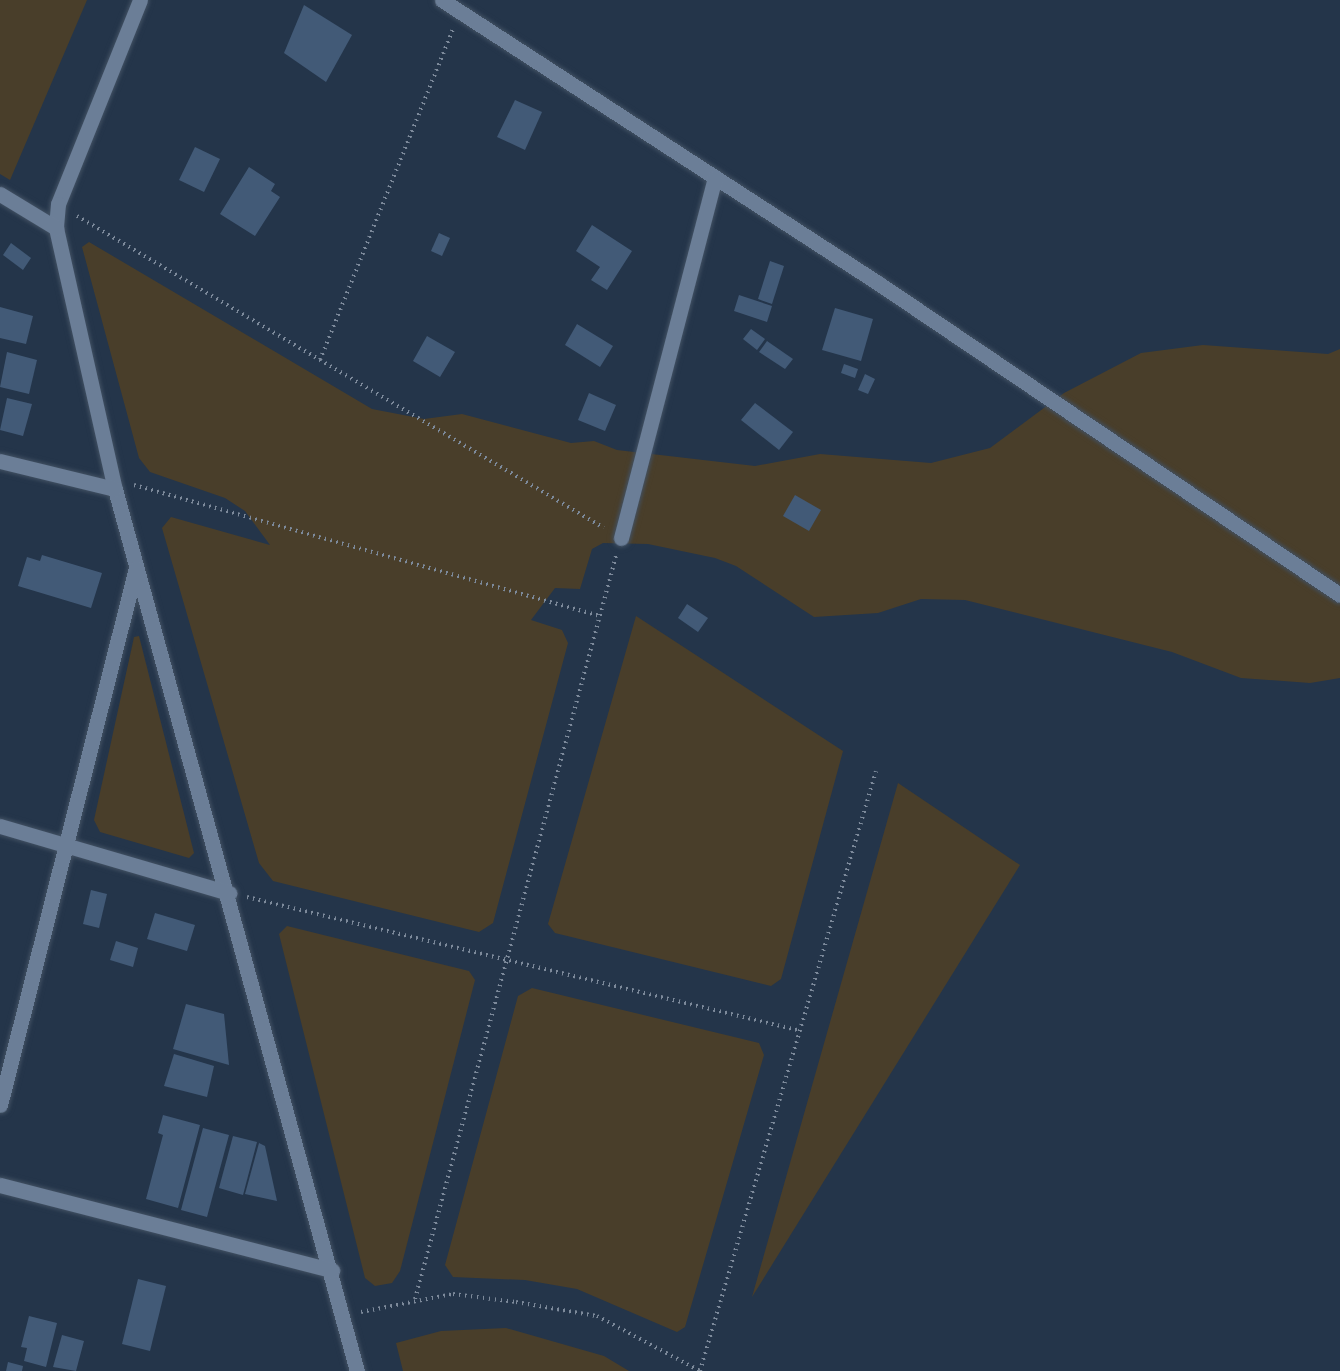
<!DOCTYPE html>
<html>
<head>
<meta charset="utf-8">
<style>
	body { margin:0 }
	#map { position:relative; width:1340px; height:1371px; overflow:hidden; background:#24354a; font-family:"Public Sans",sans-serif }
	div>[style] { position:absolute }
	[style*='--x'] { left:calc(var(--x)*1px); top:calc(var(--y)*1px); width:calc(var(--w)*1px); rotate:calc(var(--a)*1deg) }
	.green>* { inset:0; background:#493e2a }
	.building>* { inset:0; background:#425a77 }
	.path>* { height:4px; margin-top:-2px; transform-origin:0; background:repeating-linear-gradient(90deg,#7d8a9b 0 1.5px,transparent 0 6px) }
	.roads { filter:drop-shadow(0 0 2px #425163) drop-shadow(0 0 2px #425163) }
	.street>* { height:15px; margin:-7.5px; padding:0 7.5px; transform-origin:7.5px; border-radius:7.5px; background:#6b7e97 }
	span { translate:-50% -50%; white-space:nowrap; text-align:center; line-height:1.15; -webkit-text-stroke:4.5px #24354a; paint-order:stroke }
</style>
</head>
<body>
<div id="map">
	<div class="green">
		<i style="clip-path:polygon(0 0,87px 0,10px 180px,0 174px)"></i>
		<i style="clip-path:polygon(89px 242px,372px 409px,424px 419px,462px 414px,571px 443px,594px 441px,617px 450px,755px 466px,820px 454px,931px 463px,990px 448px,1064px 393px,1141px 353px,1203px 345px,1328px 354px,1340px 349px,1340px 678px,1310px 683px,1241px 678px,1172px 652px,965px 600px,921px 599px,878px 613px,814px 617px,736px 566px,715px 558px,648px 544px,603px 543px,592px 549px,580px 589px,555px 588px,531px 620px,562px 630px,568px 643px,493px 923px,479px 932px,273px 881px,259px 863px,162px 528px,171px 517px,270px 545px,245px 511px,225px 498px,150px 472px,139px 458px,82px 247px)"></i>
		<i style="clip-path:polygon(636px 616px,843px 751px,781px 979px,771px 986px,555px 933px,548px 924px)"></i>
		<i style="clip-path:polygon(139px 636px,194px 853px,189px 858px,100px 832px,94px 820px,134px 637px)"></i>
		<i style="clip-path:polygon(898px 783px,1020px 865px,752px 1297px)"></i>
		<i style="clip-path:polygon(287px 926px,469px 971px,475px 980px,400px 1271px,392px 1283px,375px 1286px,365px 1278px,279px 934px)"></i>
		<i style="clip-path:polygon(532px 988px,759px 1043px,764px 1055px,685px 1327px,677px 1332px,577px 1289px,525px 1280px,453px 1277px,445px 1265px,518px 996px)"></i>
		<i style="clip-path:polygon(506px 1328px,604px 1356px,629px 1371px,403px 1371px,396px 1343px,441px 1331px)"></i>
	</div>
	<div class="building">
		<i style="clip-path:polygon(304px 5px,352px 35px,326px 82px,284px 53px)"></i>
		<i style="clip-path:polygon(515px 100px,542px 112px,525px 150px,497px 137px)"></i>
		<i style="clip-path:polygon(195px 147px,220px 159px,204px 192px,179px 180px)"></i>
		<i style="clip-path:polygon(249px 167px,275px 184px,271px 191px,280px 197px,255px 236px,220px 214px)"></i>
		<i style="clip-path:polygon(592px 225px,632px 251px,607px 290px,591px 280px,600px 267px,576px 251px)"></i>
		<i style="clip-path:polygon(439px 233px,450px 238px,442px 256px,431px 251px)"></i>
		<i style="clip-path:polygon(11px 243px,31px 258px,23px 270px,3px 255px)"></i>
		<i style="clip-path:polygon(770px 261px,784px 266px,772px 304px,758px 299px)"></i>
		<i style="clip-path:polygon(739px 295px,772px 306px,767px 322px,734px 311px)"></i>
		<i style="clip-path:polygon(0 307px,33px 316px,26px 344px,0 338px)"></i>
		<i style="clip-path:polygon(835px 308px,873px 319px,861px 361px,822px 350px)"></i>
		<i style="clip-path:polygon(577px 324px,613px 346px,600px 367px,565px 345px)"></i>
		<i style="clip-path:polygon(751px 329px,765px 339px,757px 350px,743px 339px)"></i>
		<i style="clip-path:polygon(427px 336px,455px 352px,440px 377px,413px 361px)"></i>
		<i style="clip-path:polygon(767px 341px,793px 359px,785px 369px,759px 352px)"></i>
		<i style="clip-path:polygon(7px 352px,37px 360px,29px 394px,0 387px)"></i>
		<i style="clip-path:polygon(844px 364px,858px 369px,855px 378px,841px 373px)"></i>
		<i style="clip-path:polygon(865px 374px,875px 379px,868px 394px,858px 390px)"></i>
		<i style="clip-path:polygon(589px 393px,616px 405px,605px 431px,578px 420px)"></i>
		<i style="clip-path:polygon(7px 398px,32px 404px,23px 436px,0 430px)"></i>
		<i style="clip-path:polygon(755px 403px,793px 432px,779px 450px,741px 420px)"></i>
		<i style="clip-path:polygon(795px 495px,821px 510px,809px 531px,783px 516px)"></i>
		<i style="clip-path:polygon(42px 555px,102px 573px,91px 608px,18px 586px,27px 557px,40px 561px)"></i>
		<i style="clip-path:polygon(687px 604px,708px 618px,698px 632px,678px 618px)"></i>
		<i style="clip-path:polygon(91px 890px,107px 894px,99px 928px,83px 924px)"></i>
		<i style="clip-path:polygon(155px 913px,195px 925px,187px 951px,147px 939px)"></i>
		<i style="clip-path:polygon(116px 941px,138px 948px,133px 967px,110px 960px)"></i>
		<i style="clip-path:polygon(186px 1004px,224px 1014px,229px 1065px,173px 1049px)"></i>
		<i style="clip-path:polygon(174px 1054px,214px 1066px,207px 1097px,164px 1086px)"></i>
		<i style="clip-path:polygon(163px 1115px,200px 1125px,178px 1208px,146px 1199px,163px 1135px,158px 1133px)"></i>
		<i style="clip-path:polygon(203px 1128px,229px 1135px,207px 1217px,181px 1210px)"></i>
		<i style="clip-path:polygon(233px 1136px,257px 1142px,243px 1195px,219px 1188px)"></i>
		<i style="clip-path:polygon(259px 1143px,265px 1146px,277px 1201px,245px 1194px)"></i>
		<i style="clip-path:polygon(138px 1279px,166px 1286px,150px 1351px,122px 1344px)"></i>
		<i style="clip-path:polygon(29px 1316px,57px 1323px,46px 1367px,24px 1361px,27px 1348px,21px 1347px)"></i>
		<i style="clip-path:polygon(62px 1335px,84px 1341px,76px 1371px,53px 1367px)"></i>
		<i style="clip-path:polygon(8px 1362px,23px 1366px,22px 1371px,6px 1371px)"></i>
	</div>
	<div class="path">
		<i style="--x:77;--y:216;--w:612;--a:30.63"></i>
		<i style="--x:320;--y:360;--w:357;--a:-68.1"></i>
		<i style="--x:134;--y:485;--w:485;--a:15.7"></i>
		<i style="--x:247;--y:897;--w:566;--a:13.59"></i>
		<i style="--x:415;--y:1299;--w:770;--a:-74.86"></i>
		<i style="--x:361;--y:1312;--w:94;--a:-11.1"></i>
		<i style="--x:453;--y:1294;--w:64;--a:7.2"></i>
		<i style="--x:516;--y:1302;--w:82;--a:9.8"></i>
		<i style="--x:597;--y:1316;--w:117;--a:28.1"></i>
		<i style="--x:700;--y:1371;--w:625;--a:-73.65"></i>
	</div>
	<div class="roads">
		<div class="street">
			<i style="--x:140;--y:0;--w:220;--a:111.9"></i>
			<i style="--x:58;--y:204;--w:24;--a:95"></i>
			<i style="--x:56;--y:228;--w:268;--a:77.3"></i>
			<i style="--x:115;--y:489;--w:915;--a:74.66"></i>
			<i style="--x:442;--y:0;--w:520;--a:32.99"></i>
			<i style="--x:878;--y:283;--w:557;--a:34.03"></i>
			<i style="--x:0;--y:194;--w:66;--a:31.3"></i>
			<i style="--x:0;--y:461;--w:118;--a:13.7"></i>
			<i style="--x:621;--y:538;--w:373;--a:-75.4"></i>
			<i style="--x:0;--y:826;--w:239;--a:16.3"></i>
			<i style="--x:0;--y:1105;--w:554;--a:-75.79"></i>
			<i style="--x:0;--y:1185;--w:343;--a:14.4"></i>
		</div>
	</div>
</div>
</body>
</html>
